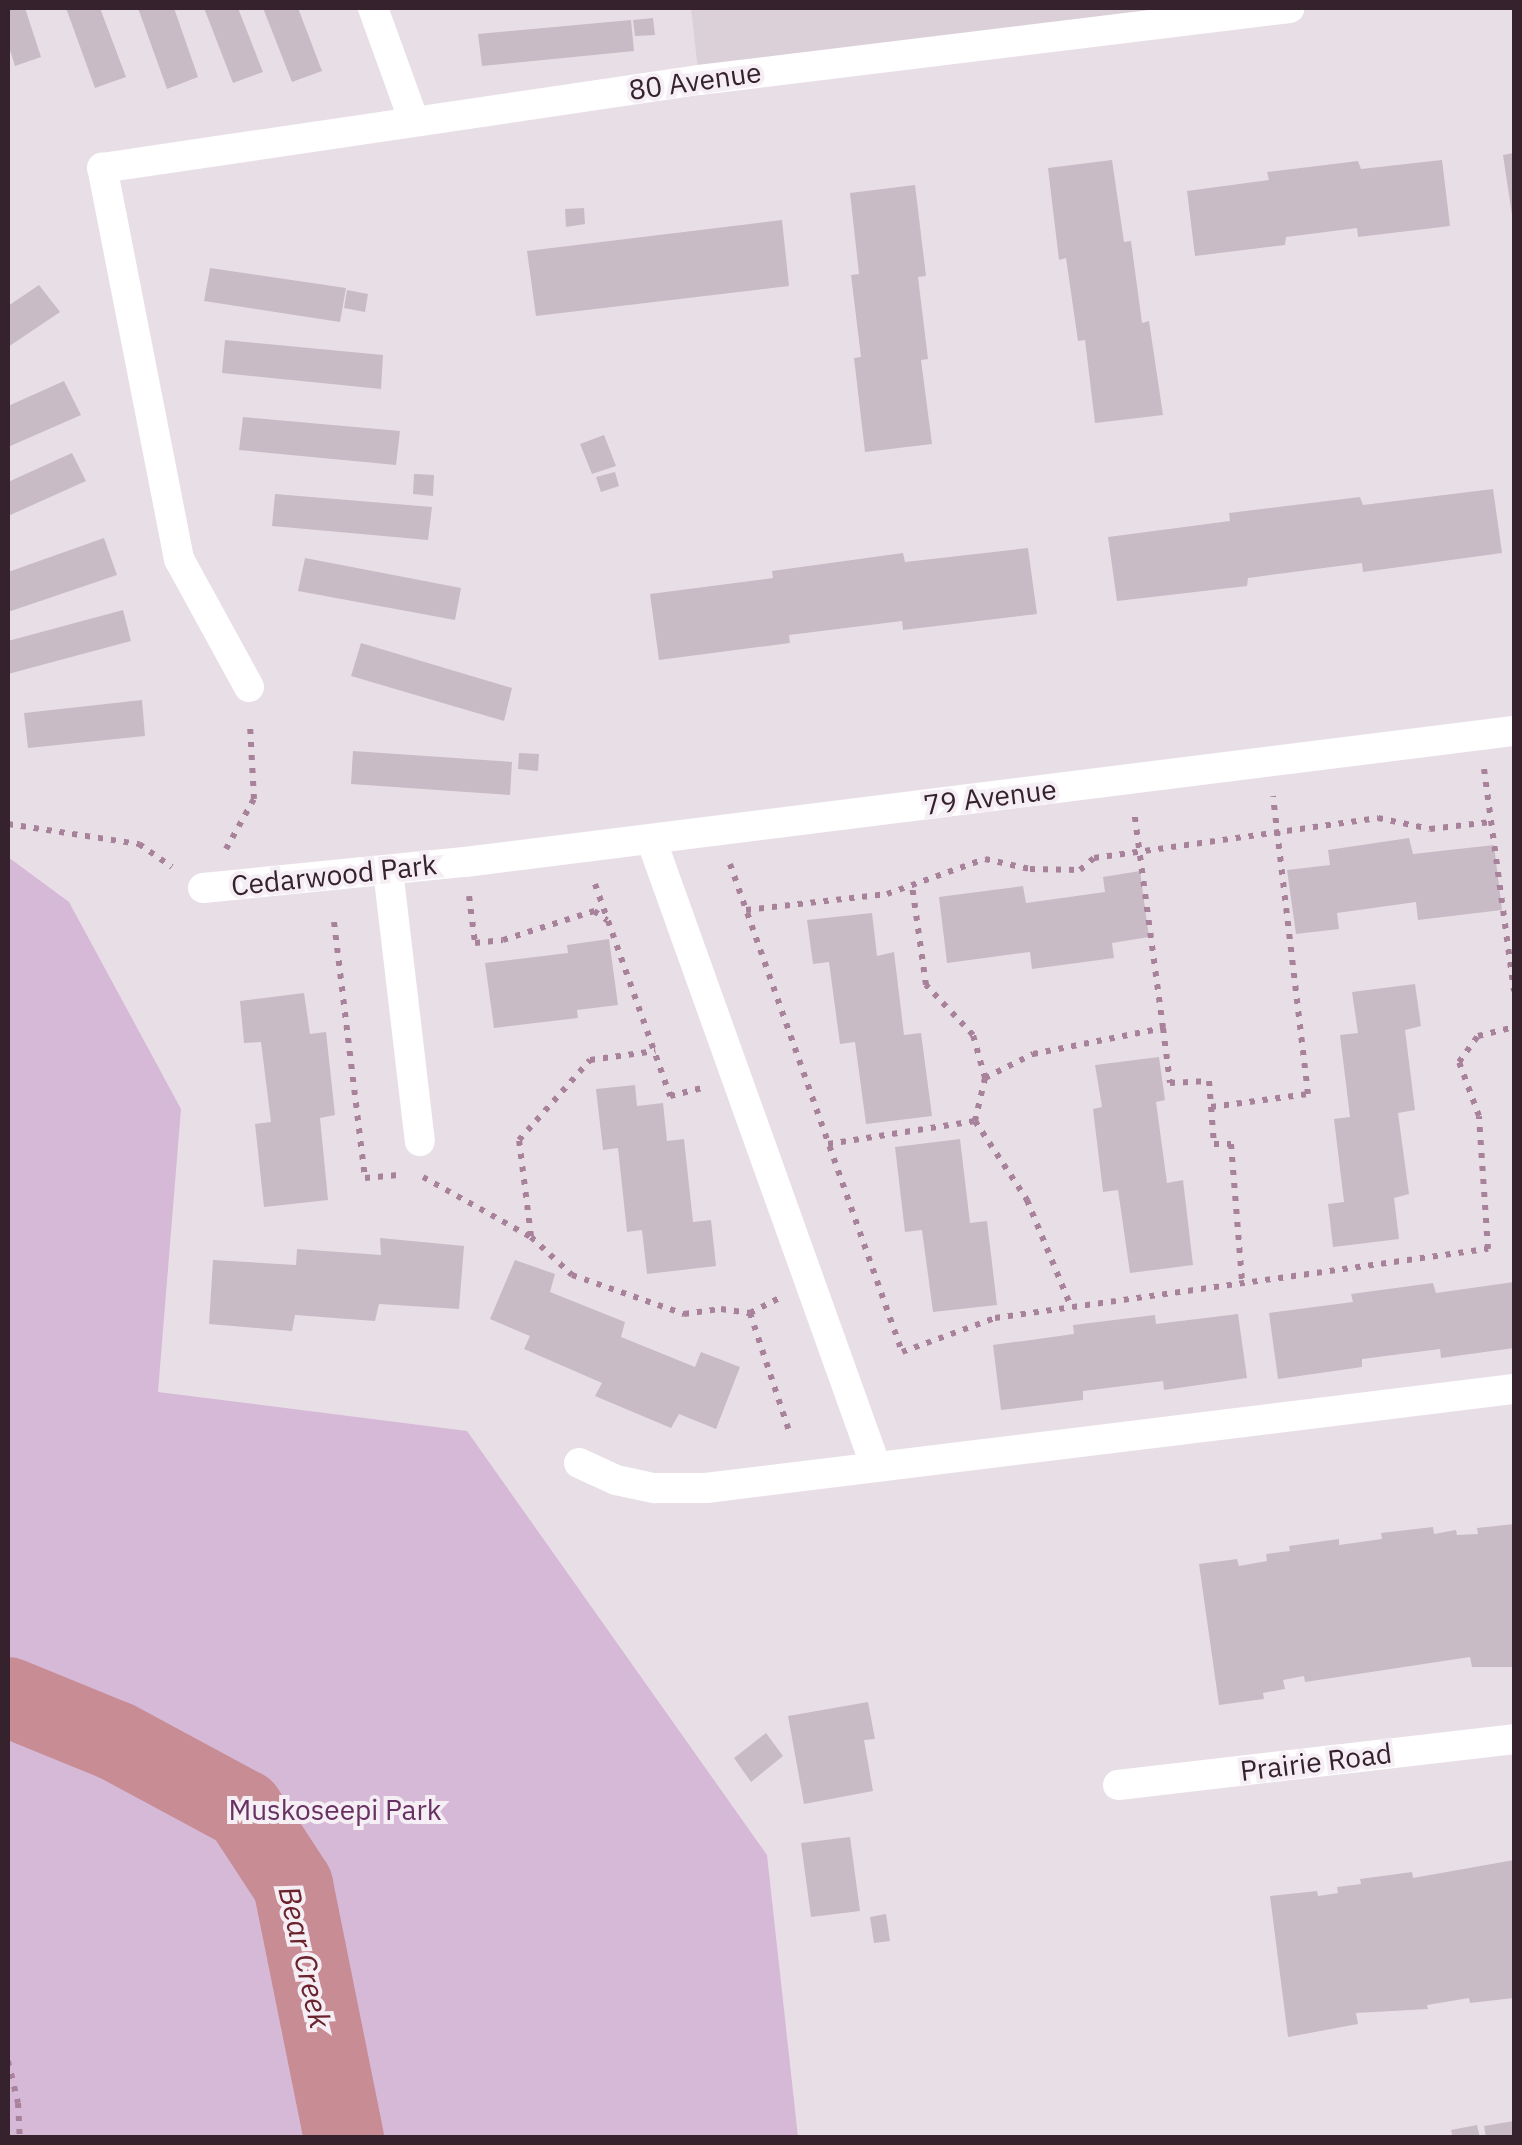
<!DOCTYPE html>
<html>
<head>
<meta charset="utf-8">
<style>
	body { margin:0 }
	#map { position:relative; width:1522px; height:2145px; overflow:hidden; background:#e8dfe6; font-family:"IBM Plex Sans",sans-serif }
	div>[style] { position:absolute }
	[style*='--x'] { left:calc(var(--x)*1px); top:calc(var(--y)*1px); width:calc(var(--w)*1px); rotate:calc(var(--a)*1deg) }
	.built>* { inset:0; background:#dcd0d8 }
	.green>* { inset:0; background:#d6b9d7 }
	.river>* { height:80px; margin:-40px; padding:0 40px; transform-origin:40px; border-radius:40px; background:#c88c95 }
	.building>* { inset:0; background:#c8bbc5 }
	.path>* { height:6px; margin-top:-3px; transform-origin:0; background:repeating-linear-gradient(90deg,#a8829a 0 5px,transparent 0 13px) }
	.minor>* { height:30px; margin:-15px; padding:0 15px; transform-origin:15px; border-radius:15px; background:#fff }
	span { translate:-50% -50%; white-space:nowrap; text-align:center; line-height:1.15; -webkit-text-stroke:8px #f5eef4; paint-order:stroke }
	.street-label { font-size:28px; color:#36222d }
	.park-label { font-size:28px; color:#683163 }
	.water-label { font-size:30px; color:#6a232d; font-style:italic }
	.frame { position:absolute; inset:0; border:10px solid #36222d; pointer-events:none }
</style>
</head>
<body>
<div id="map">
	<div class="built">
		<i style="clip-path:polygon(691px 8px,1290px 8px,699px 80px)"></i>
	</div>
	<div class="green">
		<i style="clip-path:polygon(8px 857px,69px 902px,181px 1109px,158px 1392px,467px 1431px,767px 1855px,798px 2137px,8px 2137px)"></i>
	</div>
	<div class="river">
		<i style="--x:8;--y:1697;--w:117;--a:22.2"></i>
		<i style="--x:116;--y:1741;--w:145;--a:28.3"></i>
		<i style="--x:244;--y:1810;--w:90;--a:56.8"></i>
		<i style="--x:293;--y:1885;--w:258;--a:78.6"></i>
	</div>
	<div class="building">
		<i style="clip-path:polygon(8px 8px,25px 8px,41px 57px,15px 66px,8px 44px)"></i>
		<i style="clip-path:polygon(66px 8px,100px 8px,126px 77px,95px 88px)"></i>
		<i style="clip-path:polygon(138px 8px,174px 8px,198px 77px,167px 89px)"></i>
		<i style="clip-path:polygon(204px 8px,238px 8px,263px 72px,233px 83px)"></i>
		<i style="clip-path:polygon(263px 8px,298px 8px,322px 71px,292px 82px)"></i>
		<i style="clip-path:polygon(653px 18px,655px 35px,635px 36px,633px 20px)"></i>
		<i style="clip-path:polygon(631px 20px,634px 51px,482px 66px,478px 34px)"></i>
		<i style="clip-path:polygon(1514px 153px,1514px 215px,1512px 215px,1503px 155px)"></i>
		<i style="clip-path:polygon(1112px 160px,1124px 242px,1131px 241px,1142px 323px,1149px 321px,1163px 415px,1095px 423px,1085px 340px,1078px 341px,1066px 258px,1059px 260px,1048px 168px)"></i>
		<i style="clip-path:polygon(1442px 160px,1450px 226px,1358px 237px,1357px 228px,1286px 237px,1285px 245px,1195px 256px,1187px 191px,1269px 180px,1267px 172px,1358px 161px,1361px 169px)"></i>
		<i style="clip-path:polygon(915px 185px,926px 276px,918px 277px,928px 359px,921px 360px,932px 444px,865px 452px,854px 358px,861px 357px,851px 275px,859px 274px,850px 193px)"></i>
		<i style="clip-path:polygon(584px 208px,585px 224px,566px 227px,565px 209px)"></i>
		<i style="clip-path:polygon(782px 220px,789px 286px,536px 316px,527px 251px)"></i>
		<i style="clip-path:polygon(210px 268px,346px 288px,340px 322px,204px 301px)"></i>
		<i style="clip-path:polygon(39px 285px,60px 312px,8px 347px,8px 306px)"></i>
		<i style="clip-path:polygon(347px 290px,368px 294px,365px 312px,344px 308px)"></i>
		<i style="clip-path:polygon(225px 340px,383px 355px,381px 389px,222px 373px)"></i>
		<i style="clip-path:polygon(64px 381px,81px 415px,8px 447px,8px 406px)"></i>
		<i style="clip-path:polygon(243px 417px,400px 431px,396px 465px,239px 450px)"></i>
		<i style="clip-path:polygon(604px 435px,616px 466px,592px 474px,580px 444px)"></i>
		<i style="clip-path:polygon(72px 453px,86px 481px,8px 516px,8px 482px)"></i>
		<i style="clip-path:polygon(615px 472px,619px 486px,601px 492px,596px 477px)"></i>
		<i style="clip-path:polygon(414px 474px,434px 475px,433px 496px,413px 494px)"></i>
		<i style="clip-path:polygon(1493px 489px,1502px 553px,1363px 572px,1362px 563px,1248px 578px,1247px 586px,1117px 601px,1108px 537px,1230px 521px,1229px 513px,1360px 497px,1363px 505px)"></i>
		<i style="clip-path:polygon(275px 494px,432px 507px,428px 540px,272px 526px)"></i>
		<i style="clip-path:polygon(104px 538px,117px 575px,8px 612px,8px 572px)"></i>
		<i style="clip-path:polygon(1028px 548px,1037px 614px,903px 630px,902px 621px,789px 635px,790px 643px,659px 660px,650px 594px,773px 578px,772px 571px,903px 553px,905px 562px)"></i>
		<i style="clip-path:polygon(305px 558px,461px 588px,455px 620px,298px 591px)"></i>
		<i style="clip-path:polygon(123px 610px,131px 641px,8px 674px,8px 641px)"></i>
		<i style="clip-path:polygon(361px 643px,512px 688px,504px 721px,351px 676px)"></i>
		<i style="clip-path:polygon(142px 700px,145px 736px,28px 748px,24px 713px)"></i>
		<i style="clip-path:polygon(353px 751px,512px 762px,510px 795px,351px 784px)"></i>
		<i style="clip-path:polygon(519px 753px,539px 754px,538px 771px,518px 769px)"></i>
		<i style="clip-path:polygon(1409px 838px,1413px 854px,1494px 845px,1502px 910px,1418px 920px,1416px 902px,1337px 913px,1339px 929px,1296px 934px,1287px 870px,1330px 865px,1328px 850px)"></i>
		<i style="clip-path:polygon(1140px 871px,1149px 937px,1112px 943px,1114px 958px,1032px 969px,1030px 952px,947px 963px,939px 897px,1023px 886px,1026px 903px,1105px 892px,1103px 877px)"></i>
		<i style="clip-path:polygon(872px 913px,877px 956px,894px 952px,904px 1035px,921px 1033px,932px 1116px,866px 1124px,855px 1042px,840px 1044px,829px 962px,813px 964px,807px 920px)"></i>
		<i style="clip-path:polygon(609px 939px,618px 1005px,577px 1010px,578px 1018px,494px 1028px,485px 963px,568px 953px,567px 945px)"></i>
		<i style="clip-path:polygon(1415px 984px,1421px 1026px,1405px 1030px,1415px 1110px,1398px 1113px,1409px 1194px,1394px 1198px,1399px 1239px,1333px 1247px,1328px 1204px,1344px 1202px,1334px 1119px,1350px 1117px,1340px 1035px,1358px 1033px,1352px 992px)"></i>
		<i style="clip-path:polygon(304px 993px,310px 1034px,326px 1032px,335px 1115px,320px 1118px,328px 1200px,264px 1207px,255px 1124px,271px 1122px,261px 1042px,244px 1043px,240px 1001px)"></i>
		<i style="clip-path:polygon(1159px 1057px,1165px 1100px,1156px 1102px,1167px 1183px,1183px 1180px,1193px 1265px,1130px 1273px,1118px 1190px,1103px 1192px,1093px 1109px,1102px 1107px,1095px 1065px)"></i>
		<i style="clip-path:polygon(635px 1085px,637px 1106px,663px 1103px,667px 1141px,684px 1139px,693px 1222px,711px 1220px,716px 1266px,647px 1274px,642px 1230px,627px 1232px,618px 1148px,603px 1150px,596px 1089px)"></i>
		<i style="clip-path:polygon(960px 1139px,970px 1223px,987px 1221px,997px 1305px,933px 1312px,922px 1230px,905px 1232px,895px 1147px)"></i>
		<i style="clip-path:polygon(380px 1238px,464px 1246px,459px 1309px,379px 1304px,375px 1321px,295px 1315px,292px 1331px,209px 1324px,213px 1260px,296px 1265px,297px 1249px,381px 1255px)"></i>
		<i style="clip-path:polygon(515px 1260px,555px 1274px,550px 1292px,625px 1322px,621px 1337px,695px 1367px,701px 1352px,740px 1367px,716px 1429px,679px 1414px,671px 1428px,595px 1396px,602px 1383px,524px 1349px,530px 1336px,490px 1319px)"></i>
		<i style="clip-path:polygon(1514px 1282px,1514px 1348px,1441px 1358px,1440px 1349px,1362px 1359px,1362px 1367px,1278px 1379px,1269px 1313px,1353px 1302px,1351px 1294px,1433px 1283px,1436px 1293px)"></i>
		<i style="clip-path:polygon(1238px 1314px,1247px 1378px,1164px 1390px,1163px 1381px,1083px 1391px,1083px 1400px,1001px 1410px,993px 1345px,1074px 1334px,1073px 1325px,1155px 1315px,1156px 1324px)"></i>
		<i style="clip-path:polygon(1514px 1524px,1514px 1667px,1472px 1667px,1470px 1657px,1305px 1682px,1304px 1676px,1283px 1680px,1285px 1689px,1263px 1693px,1264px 1699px,1219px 1705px,1199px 1564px,1237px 1559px,1239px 1566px,1267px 1561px,1266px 1554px,1290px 1551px,1289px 1546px,1339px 1539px,1339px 1545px,1382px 1539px,1381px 1533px,1433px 1527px,1434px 1534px,1456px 1530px,1457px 1535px,1478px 1534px,1477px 1528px)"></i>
		<i style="clip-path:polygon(868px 1702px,875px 1739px,864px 1740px,873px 1791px,804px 1804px,788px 1716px)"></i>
		<i style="clip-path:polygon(766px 1733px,783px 1756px,751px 1782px,734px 1758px)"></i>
		<i style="clip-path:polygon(850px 1837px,860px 1911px,811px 1917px,801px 1843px)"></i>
		<i style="clip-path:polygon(1514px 1860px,1514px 1998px,1470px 2003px,1469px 1998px,1427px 2005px,1428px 2009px,1356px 2013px,1358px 2024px,1288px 2037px,1270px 1896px,1317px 1891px,1318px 1896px,1338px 1893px,1337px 1887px,1361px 1884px,1360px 1879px,1412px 1872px,1413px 1878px)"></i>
		<i style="clip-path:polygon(886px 1914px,890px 1941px,874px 1943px,870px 1917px)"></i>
		<i style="clip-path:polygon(1514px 2121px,1514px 2138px,1486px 2138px,1484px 2126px)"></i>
		<i style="clip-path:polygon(1477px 2125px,1480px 2138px,1453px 2138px,1451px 2130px)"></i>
	</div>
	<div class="path">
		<i style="--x:1484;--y:769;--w:224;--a:82.3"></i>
		<i style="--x:8;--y:824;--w:133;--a:8.7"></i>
		<i style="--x:139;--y:844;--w:40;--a:34.9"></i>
		<i style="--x:226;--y:849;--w:57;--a:-60.8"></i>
		<i style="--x:254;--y:799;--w:75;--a:-93.1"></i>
		<i style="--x:730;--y:864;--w:517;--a:70.58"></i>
		<i style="--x:902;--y:1352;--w:99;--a:-20.1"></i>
		<i style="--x:995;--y:1318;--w:498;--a:-8"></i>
		<i style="--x:1488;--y:1249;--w:133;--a:-93.9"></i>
		<i style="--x:1479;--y:1116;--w:58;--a:-110.3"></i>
		<i style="--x:1459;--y:1062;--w:32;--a:-54"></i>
		<i style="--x:1478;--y:1036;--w:37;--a:-14"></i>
		<i style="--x:595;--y:884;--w:225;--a:70.5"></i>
		<i style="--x:670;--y:1096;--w:33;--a:-14"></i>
		<i style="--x:469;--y:896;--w:47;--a:82.7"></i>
		<i style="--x:475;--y:943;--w:28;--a:-6"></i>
		<i style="--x:503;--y:940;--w:96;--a:-17.7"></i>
		<i style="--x:594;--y:911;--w:16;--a:35"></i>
		<i style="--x:746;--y:910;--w:142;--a:-6.5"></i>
		<i style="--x:887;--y:894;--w:104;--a:-19.7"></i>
		<i style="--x:985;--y:859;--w:46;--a:12.5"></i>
		<i style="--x:1030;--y:869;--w:50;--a:1.1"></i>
		<i style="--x:1080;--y:870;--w:18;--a:-41"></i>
		<i style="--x:1094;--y:858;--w:287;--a:-8"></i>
		<i style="--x:1378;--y:818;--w:53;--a:11.9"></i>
		<i style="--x:1430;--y:829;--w:61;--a:-6.5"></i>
		<i style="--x:334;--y:922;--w:258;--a:83.1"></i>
		<i style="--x:365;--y:1178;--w:36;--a:-5"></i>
		<i style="--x:1163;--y:1028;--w:55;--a:82.7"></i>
		<i style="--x:1170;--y:1083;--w:39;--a:-3"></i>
		<i style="--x:1209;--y:1081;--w:63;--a:85.5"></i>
		<i style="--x:1214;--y:1144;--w:17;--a:0"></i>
		<i style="--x:1231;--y:1144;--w:138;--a:85.4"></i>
		<i style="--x:985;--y:1078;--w:54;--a:-26.6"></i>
		<i style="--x:1033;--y:1054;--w:133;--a:-11.3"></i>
		<i style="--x:1163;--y:1028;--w:218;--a:-97.6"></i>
		<i style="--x:1211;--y:1107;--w:98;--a:-7.6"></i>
		<i style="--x:1308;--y:1094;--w:300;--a:-96.7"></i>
		<i style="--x:975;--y:1121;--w:95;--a:56.6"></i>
		<i style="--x:1027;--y:1200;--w:116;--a:67.6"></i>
		<i style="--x:828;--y:1144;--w:149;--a:-8.9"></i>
		<i style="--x:975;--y:1121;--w:44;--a:-76.9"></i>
		<i style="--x:985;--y:1078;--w:45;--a:-105.6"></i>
		<i style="--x:973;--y:1035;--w:69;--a:-133.2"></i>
		<i style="--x:926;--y:985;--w:101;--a:-98"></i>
		<i style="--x:423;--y:1177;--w:124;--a:29.1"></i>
		<i style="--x:531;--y:1237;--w:56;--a:42.8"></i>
		<i style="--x:572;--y:1275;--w:119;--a:19.2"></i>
		<i style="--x:684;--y:1314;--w:37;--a:-8"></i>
		<i style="--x:721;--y:1309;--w:29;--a:8"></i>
		<i style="--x:750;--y:1313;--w:33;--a:-27"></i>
		<i style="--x:531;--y:1236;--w:97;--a:-97.1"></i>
		<i style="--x:519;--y:1140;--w:107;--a:-48.4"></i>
		<i style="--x:590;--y:1060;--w:66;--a:-7.9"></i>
		<i style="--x:750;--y:1313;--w:127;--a:71.7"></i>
		<i style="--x:8;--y:2061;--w:43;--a:76.6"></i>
		<i style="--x:18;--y:2103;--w:35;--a:87"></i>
	</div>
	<div class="minor">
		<i style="--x:373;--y:8;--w:120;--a:70.1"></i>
		<i style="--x:249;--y:687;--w:146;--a:-118.7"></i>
		<i style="--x:179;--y:559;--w:399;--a:-101.1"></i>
		<i style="--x:102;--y:168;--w:603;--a:-8.39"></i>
		<i style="--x:699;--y:80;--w:595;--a:-6.95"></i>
		<i style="--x:651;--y:839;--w:667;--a:70.29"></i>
		<i style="--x:388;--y:870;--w:273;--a:83.3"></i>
		<i style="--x:203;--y:888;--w:263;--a:-5.7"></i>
		<i style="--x:465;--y:862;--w:1057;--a:-7.12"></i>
		<i style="--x:579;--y:1463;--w:41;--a:24.7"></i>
		<i style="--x:616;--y:1480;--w:40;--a:12"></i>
		<i style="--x:655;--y:1488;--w:51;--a:0"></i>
		<i style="--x:706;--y:1488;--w:814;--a:-6.99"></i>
		<i style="--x:1118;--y:1785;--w:399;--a:-6.6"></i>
	</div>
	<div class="street-label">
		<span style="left:695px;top:81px;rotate:-8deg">80 Avenue</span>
		<span style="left:990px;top:797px;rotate:-7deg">79 Avenue</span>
		<span style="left:334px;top:875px;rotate:-6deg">Cedarwood Park</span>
		<span style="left:1316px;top:1762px;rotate:-7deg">Prairie Road</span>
	</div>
	<div class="park-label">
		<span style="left:335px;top:1810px">Muskoseepi Park</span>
	</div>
	<div class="water-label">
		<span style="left:305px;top:1957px;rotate:77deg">Bear Creek</span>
	</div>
	<div class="frame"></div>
</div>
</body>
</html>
